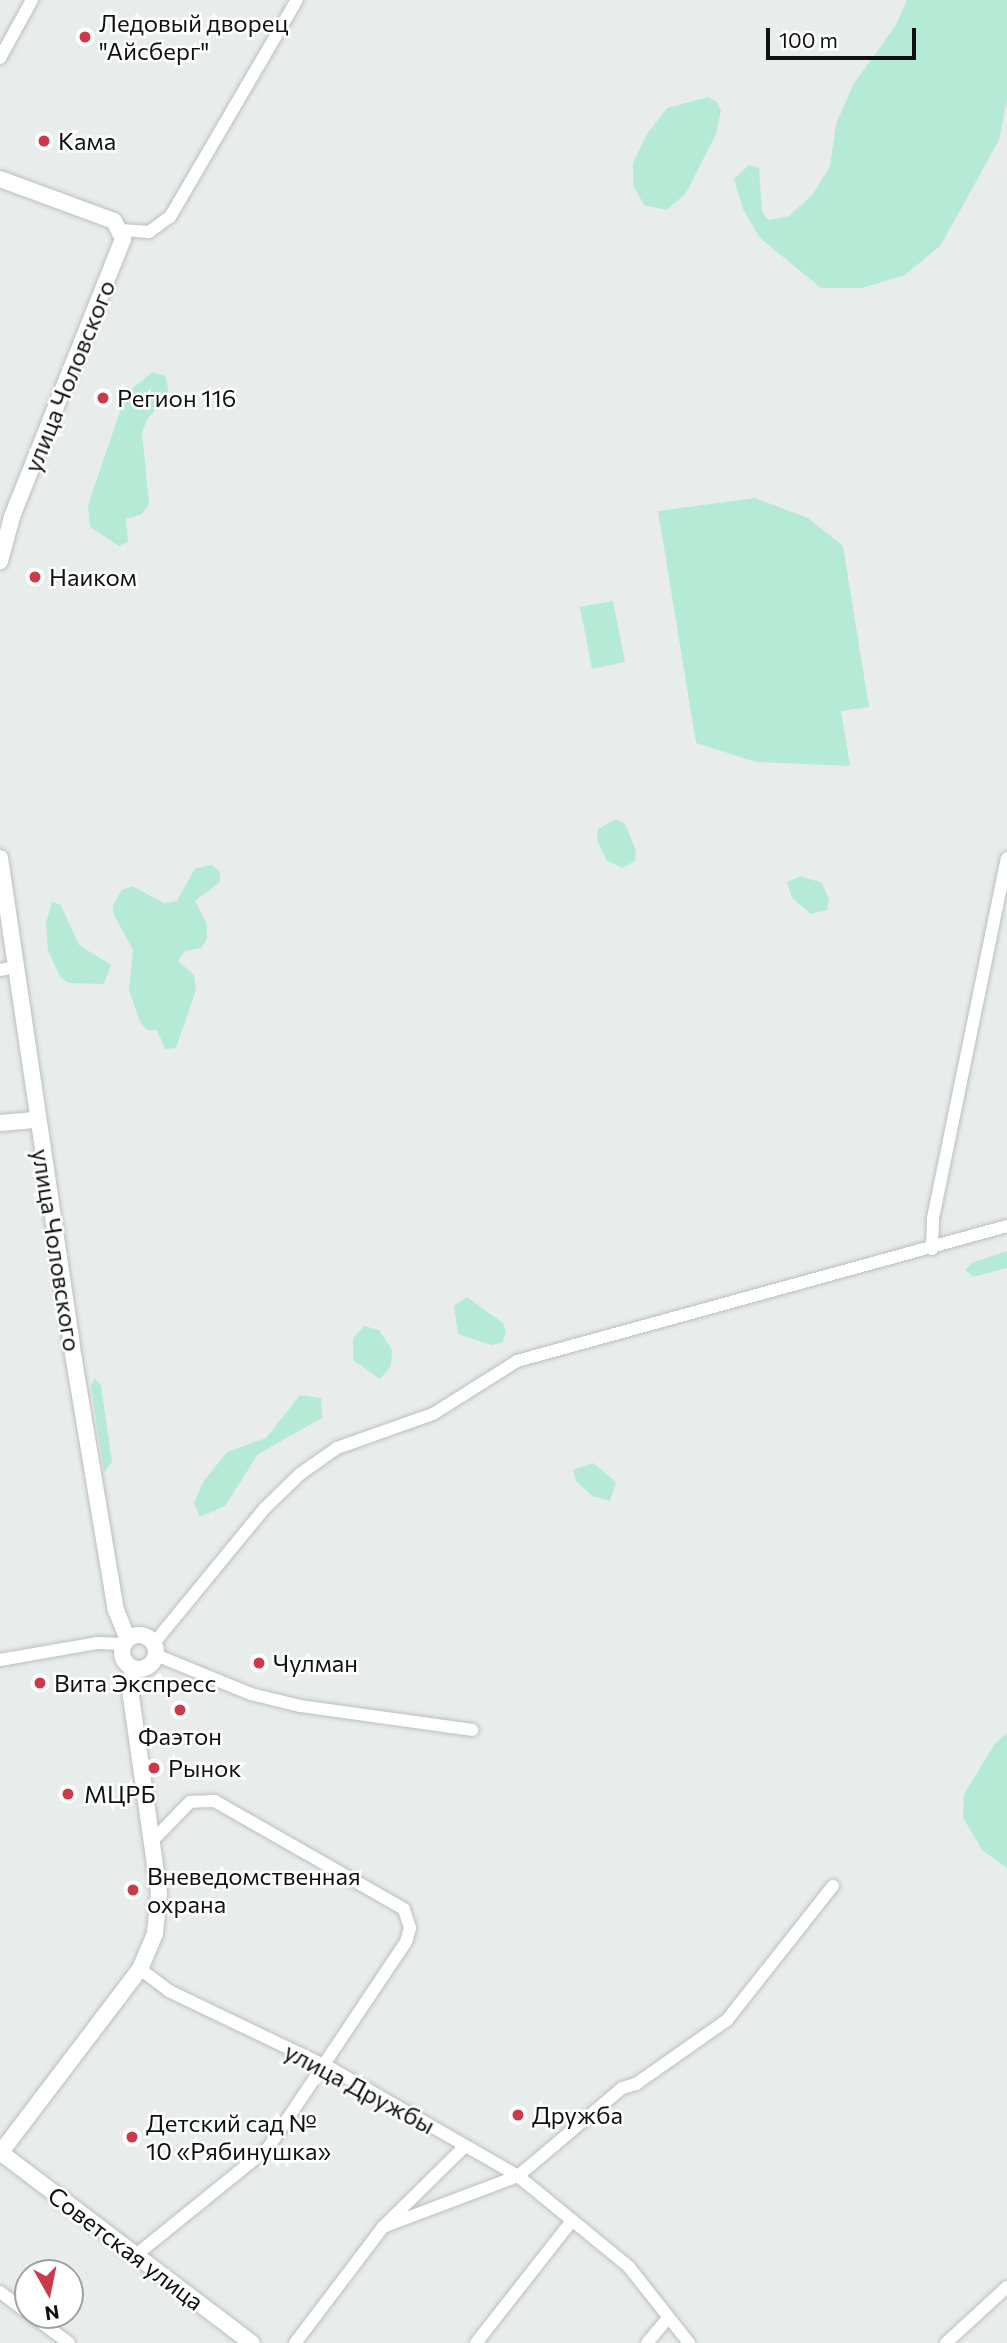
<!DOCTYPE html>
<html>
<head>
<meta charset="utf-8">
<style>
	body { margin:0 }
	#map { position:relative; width:1007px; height:2343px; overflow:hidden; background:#e8edeb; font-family:Commissioner,sans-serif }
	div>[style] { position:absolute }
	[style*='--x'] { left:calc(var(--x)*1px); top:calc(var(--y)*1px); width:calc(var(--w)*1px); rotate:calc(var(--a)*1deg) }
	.green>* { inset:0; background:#b5ebd6 }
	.roads { filter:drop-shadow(0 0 2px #bbc0be) drop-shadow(0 0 2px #bbc0be) }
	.street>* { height:12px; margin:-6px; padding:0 6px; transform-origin:6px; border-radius:6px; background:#fff }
	.secondary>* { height:16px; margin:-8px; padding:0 8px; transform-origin:8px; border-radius:8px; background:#fff }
	.secondary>.ring { margin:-8px; padding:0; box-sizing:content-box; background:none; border:16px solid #fff; border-radius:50% }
	.dots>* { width:19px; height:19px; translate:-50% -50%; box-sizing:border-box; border:4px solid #fff; border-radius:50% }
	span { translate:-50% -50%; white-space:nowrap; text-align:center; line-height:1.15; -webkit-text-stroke:5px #fff; paint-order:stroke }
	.poi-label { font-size:24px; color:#101111 }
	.left { translate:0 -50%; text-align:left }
	.street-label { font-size:24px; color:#101111 }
	.north { position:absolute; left:14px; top:2259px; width:70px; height:70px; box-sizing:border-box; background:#fff; border:2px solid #9fa0a0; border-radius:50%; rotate:171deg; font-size:19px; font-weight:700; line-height:28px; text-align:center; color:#101111 }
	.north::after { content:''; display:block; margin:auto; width:24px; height:32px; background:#ca3a49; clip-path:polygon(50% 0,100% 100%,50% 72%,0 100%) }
	.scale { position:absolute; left:766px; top:28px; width:150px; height:32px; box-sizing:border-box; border:4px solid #101111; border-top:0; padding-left:9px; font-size:21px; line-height:24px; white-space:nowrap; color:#101111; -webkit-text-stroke:5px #fff; paint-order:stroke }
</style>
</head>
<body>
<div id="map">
	<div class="green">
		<i style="clip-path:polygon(907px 0,1007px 0,1007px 100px,999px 140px,941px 245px,905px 275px,862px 288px,821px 288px,760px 238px,743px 209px,734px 179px,749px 165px,759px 168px,762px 211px,768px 220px,789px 216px,813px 194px,830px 166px,836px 124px,853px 85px,896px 25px)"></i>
		<i style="clip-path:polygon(708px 97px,717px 102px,721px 111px,716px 134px,686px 193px,667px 210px,644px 205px,633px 185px,633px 163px,647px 134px,667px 108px)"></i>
		<i style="clip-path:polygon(152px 372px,166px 376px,169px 396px,148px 418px,142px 432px,149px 504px,142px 514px,126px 519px,128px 542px,119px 546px,90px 527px,88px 505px,126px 394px)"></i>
		<i style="clip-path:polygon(755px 498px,808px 518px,843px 546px,869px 707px,841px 711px,850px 766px,756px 762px,696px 743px,658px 511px)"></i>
		<i style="clip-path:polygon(613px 601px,625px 662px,592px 669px,580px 607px)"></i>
		<i style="clip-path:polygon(616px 819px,625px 824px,636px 850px,635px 861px,622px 868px,606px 860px,597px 840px,598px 829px)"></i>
		<i style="clip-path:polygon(212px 865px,220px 872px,220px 882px,195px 901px,207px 924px,207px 939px,201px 948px,185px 951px,178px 961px,194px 975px,196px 990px,176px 1048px,165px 1049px,157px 1030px,147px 1030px,140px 1022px,129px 990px,133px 950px,114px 915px,113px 905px,122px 890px,132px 886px,164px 903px,177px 901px,195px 868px)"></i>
		<i style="clip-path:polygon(801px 876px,822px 883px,829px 899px,827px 910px,811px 914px,792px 898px,787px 882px)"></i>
		<i style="clip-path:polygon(52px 902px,61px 905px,79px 945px,111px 965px,104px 984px,69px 983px,60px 977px,48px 951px,46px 923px)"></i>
		<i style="clip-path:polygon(1007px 1251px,1007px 1268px,973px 1277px,965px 1270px,972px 1263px)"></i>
		<i style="clip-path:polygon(467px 1297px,503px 1323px,506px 1333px,502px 1343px,491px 1345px,458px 1334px,454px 1306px)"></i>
		<i style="clip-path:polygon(364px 1326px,379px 1330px,392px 1350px,391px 1366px,380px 1379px,353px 1360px,353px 1338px)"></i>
		<i style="clip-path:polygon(94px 1378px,101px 1385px,112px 1462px,104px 1472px,91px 1386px)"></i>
		<i style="clip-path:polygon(300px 1395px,321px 1398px,322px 1418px,258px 1454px,225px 1506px,200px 1517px,194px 1503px,203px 1482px,227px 1452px,266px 1438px)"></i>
		<i style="clip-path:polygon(593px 1463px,616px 1482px,610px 1501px,592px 1496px,576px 1481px,573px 1470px)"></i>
		<i style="clip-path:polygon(1007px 1733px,1007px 1868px,983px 1851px,963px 1818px,964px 1794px,996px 1742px)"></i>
	</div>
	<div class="roads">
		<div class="street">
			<i style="--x:0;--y:58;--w:66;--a:-61.1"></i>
			<i style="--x:121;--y:230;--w:28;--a:4"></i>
			<i style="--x:149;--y:232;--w:26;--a:-36"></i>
			<i style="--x:170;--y:217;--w:251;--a:-59.7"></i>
			<i style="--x:0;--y:970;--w:15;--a:-11"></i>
			<i style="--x:932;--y:1249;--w:31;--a:-88"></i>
			<i style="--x:933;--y:1218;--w:367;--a:-78.4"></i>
			<i style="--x:154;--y:1643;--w:175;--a:-50.6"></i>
			<i style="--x:265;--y:1508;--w:49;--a:-44.2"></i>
			<i style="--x:300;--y:1474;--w:45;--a:-35.1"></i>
			<i style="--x:337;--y:1448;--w:102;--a:-19.5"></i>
			<i style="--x:433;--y:1414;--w:99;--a:-32.2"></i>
			<i style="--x:517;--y:1361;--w:508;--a:-15.4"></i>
			<i style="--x:156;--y:1655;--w:103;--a:22.3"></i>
			<i style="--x:251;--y:1694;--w:50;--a:13.8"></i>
			<i style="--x:300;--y:1706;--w:174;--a:7.9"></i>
			<i style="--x:0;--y:1660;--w:98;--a:-9.9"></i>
			<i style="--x:97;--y:1643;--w:26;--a:2"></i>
			<i style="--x:140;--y:1969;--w:36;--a:37"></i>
			<i style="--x:169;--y:1991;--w:181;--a:25.6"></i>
			<i style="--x:332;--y:2069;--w:215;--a:29.9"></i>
			<i style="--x:518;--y:2176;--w:144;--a:39.3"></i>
			<i style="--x:629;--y:2267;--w:97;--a:51.7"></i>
			<i style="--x:383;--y:2227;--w:144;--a:-20.7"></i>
			<i style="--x:518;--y:2176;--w:136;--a:-40.2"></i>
			<i style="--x:622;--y:2088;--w:15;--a:-16"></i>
			<i style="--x:636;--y:2084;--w:111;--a:-35.1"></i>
			<i style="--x:727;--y:2020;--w:171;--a:-51.7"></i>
			<i style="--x:136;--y:2255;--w:170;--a:-39"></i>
			<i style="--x:268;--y:2148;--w:248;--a:-56.2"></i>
			<i style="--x:406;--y:1942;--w:15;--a:-74"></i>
			<i style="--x:410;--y:1928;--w:20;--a:-108"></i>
			<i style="--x:404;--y:1909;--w:218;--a:-150.3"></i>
			<i style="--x:215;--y:1801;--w:25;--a:178"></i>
			<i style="--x:190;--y:1802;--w:53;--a:134.2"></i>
			<i style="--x:0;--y:2292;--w:35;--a:37"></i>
			<i style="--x:31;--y:2315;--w:47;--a:36.4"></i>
			<i style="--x:295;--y:2343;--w:146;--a:-52.8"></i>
			<i style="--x:383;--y:2227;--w:115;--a:-44.6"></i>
			<i style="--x:476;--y:2343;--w:154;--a:-51.9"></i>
			<i style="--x:647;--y:2343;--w:31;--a:-50"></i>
			<i style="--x:946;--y:2343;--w:83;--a:-42.6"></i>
		</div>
		<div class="secondary">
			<i style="--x:0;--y:179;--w:121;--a:20.2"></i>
			<i style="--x:114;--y:221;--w:20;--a:63"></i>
			<i style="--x:123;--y:239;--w:299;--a:111.8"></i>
			<i style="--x:12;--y:517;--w:46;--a:105.3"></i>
			<i style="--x:0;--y:858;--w:495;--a:81.6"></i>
			<i style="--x:72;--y:1348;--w:266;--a:80.5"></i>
			<i style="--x:116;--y:1610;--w:31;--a:68"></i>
			<i style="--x:0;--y:1123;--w:37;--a:-5"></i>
			<i class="ring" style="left:122px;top:1635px;width:18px;height:18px"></i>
			<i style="--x:0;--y:2152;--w:316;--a:37.2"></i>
			<i style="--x:1;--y:2152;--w:230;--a:-52.8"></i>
			<i style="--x:140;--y:1969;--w:39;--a:-67"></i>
			<i style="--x:155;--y:1933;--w:40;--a:-84.3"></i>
			<i style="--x:159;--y:1893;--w:206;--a:-98.1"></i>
			<i style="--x:130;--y:1689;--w:21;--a:-82"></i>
		</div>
	</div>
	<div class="dots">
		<i style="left:85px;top:37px;background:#ca3a49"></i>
		<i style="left:44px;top:141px;background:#ca3a49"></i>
		<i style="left:103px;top:398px;background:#ca3a49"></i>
		<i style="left:35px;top:577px;background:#ca3a49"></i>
		<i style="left:259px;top:1663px;background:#ca3a49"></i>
		<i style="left:40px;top:1683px;background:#ca3a49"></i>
		<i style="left:180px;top:1710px;background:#ca3a49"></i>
		<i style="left:154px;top:1768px;background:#ca3a49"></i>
		<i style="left:68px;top:1794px;background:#ca3a49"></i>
		<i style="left:133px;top:1890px;background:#ca3a49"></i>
		<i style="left:518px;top:2115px;background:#ca3a49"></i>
		<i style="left:132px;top:2137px;background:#ca3a49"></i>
	</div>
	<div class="poi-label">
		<span class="left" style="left:99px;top:37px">Ледовый дворец<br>"Айсберг"</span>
		<span class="left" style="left:58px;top:141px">Кама</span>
		<span class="left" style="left:117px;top:398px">Регион 116</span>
		<span class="left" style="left:49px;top:577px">Наиком</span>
		<span class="left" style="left:273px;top:1663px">Чулман</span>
		<span class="left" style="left:54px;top:1683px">Вита Экспресс</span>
		<span style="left:180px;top:1736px">Фаэтон</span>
		<span class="left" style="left:168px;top:1768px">Рынок</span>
		<span class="left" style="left:84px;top:1794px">МЦРБ</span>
		<span class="left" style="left:147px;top:1890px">Вневедомственная<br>охрана</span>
		<span class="left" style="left:532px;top:2115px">Дружба</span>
		<span class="left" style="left:146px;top:2137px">Детский сад №<br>10 «Рябинушка»</span>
	</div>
	<div class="street-label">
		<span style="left:69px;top:376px;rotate:-68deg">улица Чоловского</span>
		<span style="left:57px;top:1250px;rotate:81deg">улица Чоловского</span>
		<span style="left:360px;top:2088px;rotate:28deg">улица Дружбы</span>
		<span style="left:126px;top:2248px;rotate:37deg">Советская улица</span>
	</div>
	<div class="north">N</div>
	<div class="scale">100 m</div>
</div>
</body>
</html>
